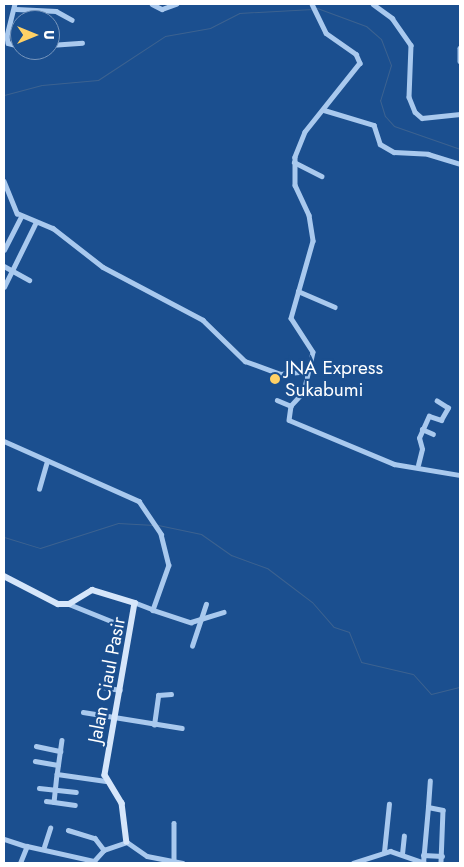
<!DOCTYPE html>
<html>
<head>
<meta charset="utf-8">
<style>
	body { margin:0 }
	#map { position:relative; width:464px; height:867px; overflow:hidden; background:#1b4f8f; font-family:Jost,sans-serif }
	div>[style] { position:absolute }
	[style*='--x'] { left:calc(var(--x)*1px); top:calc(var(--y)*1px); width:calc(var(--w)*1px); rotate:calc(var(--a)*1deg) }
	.stream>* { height:1px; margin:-0.5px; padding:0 0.5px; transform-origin:0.5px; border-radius:0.5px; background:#3c6290 }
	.street>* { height:4.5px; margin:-2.25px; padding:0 2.25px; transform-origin:2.25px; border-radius:2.25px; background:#a9c9ee }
	.secondary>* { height:5.5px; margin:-2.75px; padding:0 2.75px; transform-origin:2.75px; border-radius:2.75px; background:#d6e6fa }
	.dots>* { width:14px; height:14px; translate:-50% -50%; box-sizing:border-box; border:2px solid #1b4f8f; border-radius:50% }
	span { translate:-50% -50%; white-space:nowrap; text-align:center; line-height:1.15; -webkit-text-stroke:4.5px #1b4f8f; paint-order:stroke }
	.poi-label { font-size:19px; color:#fff }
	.left { translate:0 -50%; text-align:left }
	.street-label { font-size:19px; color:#fff }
	.frame { position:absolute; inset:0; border:5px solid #fff; pointer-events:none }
	.north { position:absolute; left:10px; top:10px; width:50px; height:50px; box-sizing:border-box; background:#1b4f8f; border:1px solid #7695bc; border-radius:50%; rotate:90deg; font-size:14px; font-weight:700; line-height:20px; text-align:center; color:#fff }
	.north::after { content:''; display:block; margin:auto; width:18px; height:22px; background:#ffd166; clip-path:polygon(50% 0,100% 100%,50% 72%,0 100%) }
</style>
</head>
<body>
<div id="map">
	<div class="stream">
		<i style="--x:317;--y:8;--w:52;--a:20.2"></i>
		<i style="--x:366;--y:26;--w:20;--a:41"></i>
		<i style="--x:381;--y:39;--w:28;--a:69"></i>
		<i style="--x:391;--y:65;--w:37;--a:107"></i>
		<i style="--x:380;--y:100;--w:17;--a:73"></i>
		<i style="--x:385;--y:116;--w:13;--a:48"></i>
		<i style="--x:394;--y:126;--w:70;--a:19.2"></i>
		<i style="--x:4;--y:95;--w:39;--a:-15"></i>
		<i style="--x:42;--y:85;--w:56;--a:-5.1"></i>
		<i style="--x:98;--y:80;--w:80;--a:-33.3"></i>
		<i style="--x:165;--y:36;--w:46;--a:-10.1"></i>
		<i style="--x:210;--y:28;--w:33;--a:-27"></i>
		<i style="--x:239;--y:13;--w:74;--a:-3.1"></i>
		<i style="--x:158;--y:525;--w:44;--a:11.8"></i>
		<i style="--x:201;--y:534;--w:37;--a:35"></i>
		<i style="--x:231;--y:555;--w:38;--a:20"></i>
		<i style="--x:267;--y:568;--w:56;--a:37.1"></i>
		<i style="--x:312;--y:602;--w:33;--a:49"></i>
		<i style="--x:334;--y:627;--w:16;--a:18"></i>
		<i style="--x:349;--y:632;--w:32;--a:68"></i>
		<i style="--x:361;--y:662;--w:53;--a:13"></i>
		<i style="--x:413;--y:674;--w:27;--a:48"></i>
		<i style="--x:431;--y:694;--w:30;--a:-14"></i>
		<i style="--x:4;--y:537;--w:38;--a:17"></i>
		<i style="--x:40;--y:548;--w:82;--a:-17.8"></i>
		<i style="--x:118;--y:523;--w:36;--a:3"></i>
	</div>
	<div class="street">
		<i style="--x:15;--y:4;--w:33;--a:104"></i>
		<i style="--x:7;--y:36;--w:7;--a:82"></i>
		<i style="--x:8;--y:43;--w:12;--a:14"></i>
		<i style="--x:152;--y:4;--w:11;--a:27"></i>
		<i style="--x:162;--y:9;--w:15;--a:-20"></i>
		<i style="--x:312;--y:4;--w:32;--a:64"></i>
		<i style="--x:326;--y:33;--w:37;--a:35"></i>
		<i style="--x:356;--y:54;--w:10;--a:66"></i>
		<i style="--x:360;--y:63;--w:88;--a:128.6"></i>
		<i style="--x:305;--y:132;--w:27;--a:112"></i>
		<i style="--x:295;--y:157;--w:28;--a:90"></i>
		<i style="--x:295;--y:185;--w:33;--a:65"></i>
		<i style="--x:309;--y:215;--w:26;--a:81"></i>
		<i style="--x:313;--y:241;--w:80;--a:105.9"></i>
		<i style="--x:291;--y:318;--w:40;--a:57.1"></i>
		<i style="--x:313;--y:352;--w:41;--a:102.7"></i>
		<i style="--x:304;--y:392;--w:19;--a:133"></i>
		<i style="--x:291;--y:406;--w:14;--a:98"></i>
		<i style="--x:289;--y:420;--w:114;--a:22.7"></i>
		<i style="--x:394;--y:464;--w:67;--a:9.5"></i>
		<i style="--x:373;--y:4;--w:24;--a:36"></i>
		<i style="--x:392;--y:18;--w:33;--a:55"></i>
		<i style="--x:411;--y:45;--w:52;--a:92.2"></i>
		<i style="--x:409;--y:97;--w:16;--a:68"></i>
		<i style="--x:415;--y:112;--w:9;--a:41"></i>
		<i style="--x:422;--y:118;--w:38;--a:-6"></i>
		<i style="--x:16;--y:9;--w:40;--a:2.9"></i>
		<i style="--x:56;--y:11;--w:18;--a:29"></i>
		<i style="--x:50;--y:45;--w:32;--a:-4"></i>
		<i style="--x:460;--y:48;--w:13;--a:90"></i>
		<i style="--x:324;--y:110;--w:52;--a:16.7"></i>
		<i style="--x:374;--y:125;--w:20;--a:72"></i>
		<i style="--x:380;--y:144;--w:16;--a:30"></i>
		<i style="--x:394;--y:152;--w:34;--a:3"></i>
		<i style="--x:428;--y:154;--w:34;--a:17"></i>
		<i style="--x:294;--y:162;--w:31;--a:27"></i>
		<i style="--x:4;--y:181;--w:35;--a:68"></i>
		<i style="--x:17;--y:213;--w:39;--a:23"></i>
		<i style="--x:53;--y:228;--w:63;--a:38"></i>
		<i style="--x:103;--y:267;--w:113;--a:27.9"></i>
		<i style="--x:203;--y:320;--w:59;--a:44.3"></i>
		<i style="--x:245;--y:361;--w:37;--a:20"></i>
		<i style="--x:280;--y:374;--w:28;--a:-6"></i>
		<i style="--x:4;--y:250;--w:38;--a:-63"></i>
		<i style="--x:4;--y:266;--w:29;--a:29"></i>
		<i style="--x:4;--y:287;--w:72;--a:-63.8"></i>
		<i style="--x:298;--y:291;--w:40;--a:23.4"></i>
		<i style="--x:277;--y:400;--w:15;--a:23"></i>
		<i style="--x:422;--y:429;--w:12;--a:24"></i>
		<i style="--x:4;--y:441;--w:148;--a:24"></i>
		<i style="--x:139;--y:501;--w:40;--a:56"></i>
		<i style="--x:161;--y:534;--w:32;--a:76"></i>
		<i style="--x:169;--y:565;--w:48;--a:109.6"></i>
		<i style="--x:153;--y:610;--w:19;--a:-159"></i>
		<i style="--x:418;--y:465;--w:16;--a:-76"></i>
		<i style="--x:422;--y:449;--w:11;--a:-105"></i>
		<i style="--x:419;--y:438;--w:24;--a:-66"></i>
		<i style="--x:429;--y:416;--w:13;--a:18"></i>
		<i style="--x:441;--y:420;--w:14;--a:-60"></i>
		<i style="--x:448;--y:408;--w:13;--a:-148"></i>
		<i style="--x:39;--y:489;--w:29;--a:-74"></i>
		<i style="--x:69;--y:604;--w:51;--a:22"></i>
		<i style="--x:153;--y:610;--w:40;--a:18"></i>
		<i style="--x:191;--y:622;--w:34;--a:-17"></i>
		<i style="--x:192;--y:646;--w:44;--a:-71.6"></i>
		<i style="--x:103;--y:687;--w:17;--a:10"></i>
		<i style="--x:83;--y:712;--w:100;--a:9.2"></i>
		<i style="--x:154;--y:725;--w:30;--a:-82"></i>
		<i style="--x:158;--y:695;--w:13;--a:-4"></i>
		<i style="--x:62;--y:740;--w:34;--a:98"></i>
		<i style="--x:57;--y:774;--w:49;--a:8.1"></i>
		<i style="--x:36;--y:746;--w:25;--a:12"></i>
		<i style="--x:35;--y:761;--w:23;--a:10"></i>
		<i style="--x:57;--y:774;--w:28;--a:96"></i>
		<i style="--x:54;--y:802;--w:21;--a:8"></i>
		<i style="--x:39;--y:788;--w:37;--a:6"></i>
		<i style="--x:46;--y:801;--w:8;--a:7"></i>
		<i style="--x:428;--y:807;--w:26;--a:-86"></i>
		<i style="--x:174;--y:823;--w:39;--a:90"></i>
		<i style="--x:68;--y:830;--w:28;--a:17"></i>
		<i style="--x:95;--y:838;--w:15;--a:53"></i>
		<i style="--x:4;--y:839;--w:23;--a:18"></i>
		<i style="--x:44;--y:847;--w:20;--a:-72"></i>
		<i style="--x:384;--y:852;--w:48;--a:-84.1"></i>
		<i style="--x:402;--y:854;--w:18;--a:-84"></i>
		<i style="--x:423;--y:855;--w:19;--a:3"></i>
		<i style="--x:20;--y:863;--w:18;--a:-68"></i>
		<i style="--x:27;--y:846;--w:69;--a:12.6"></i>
		<i style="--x:94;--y:861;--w:15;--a:-48"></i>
		<i style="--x:104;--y:850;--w:24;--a:-19"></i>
		<i style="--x:127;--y:842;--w:24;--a:35"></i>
		<i style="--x:147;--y:856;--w:36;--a:11"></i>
		<i style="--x:353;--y:863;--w:39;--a:-18"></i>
		<i style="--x:390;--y:851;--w:36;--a:19"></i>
		<i style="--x:423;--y:863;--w:56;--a:-84.9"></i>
		<i style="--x:428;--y:807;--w:15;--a:11"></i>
		<i style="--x:443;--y:810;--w:53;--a:92.2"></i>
	</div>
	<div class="secondary">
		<i style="--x:4;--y:576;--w:61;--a:27.4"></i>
		<i style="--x:58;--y:604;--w:11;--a:0"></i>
		<i style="--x:69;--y:604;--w:27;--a:-31"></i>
		<i style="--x:92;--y:590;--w:45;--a:16.8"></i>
		<i style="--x:135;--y:603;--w:175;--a:99.9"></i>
		<i style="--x:105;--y:775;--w:33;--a:59"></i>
		<i style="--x:122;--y:803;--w:39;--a:83"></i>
	</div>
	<div class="dots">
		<i style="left:275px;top:379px;background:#ffd166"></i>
	</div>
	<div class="poi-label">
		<span class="left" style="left:285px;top:379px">JNA Express<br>Sukabumi</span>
	</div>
	<div class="street-label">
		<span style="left:107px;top:680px;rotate:-79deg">Jalan Ciaul Pasir</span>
	</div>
	<div class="frame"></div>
	<div class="north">U</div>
</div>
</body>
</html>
